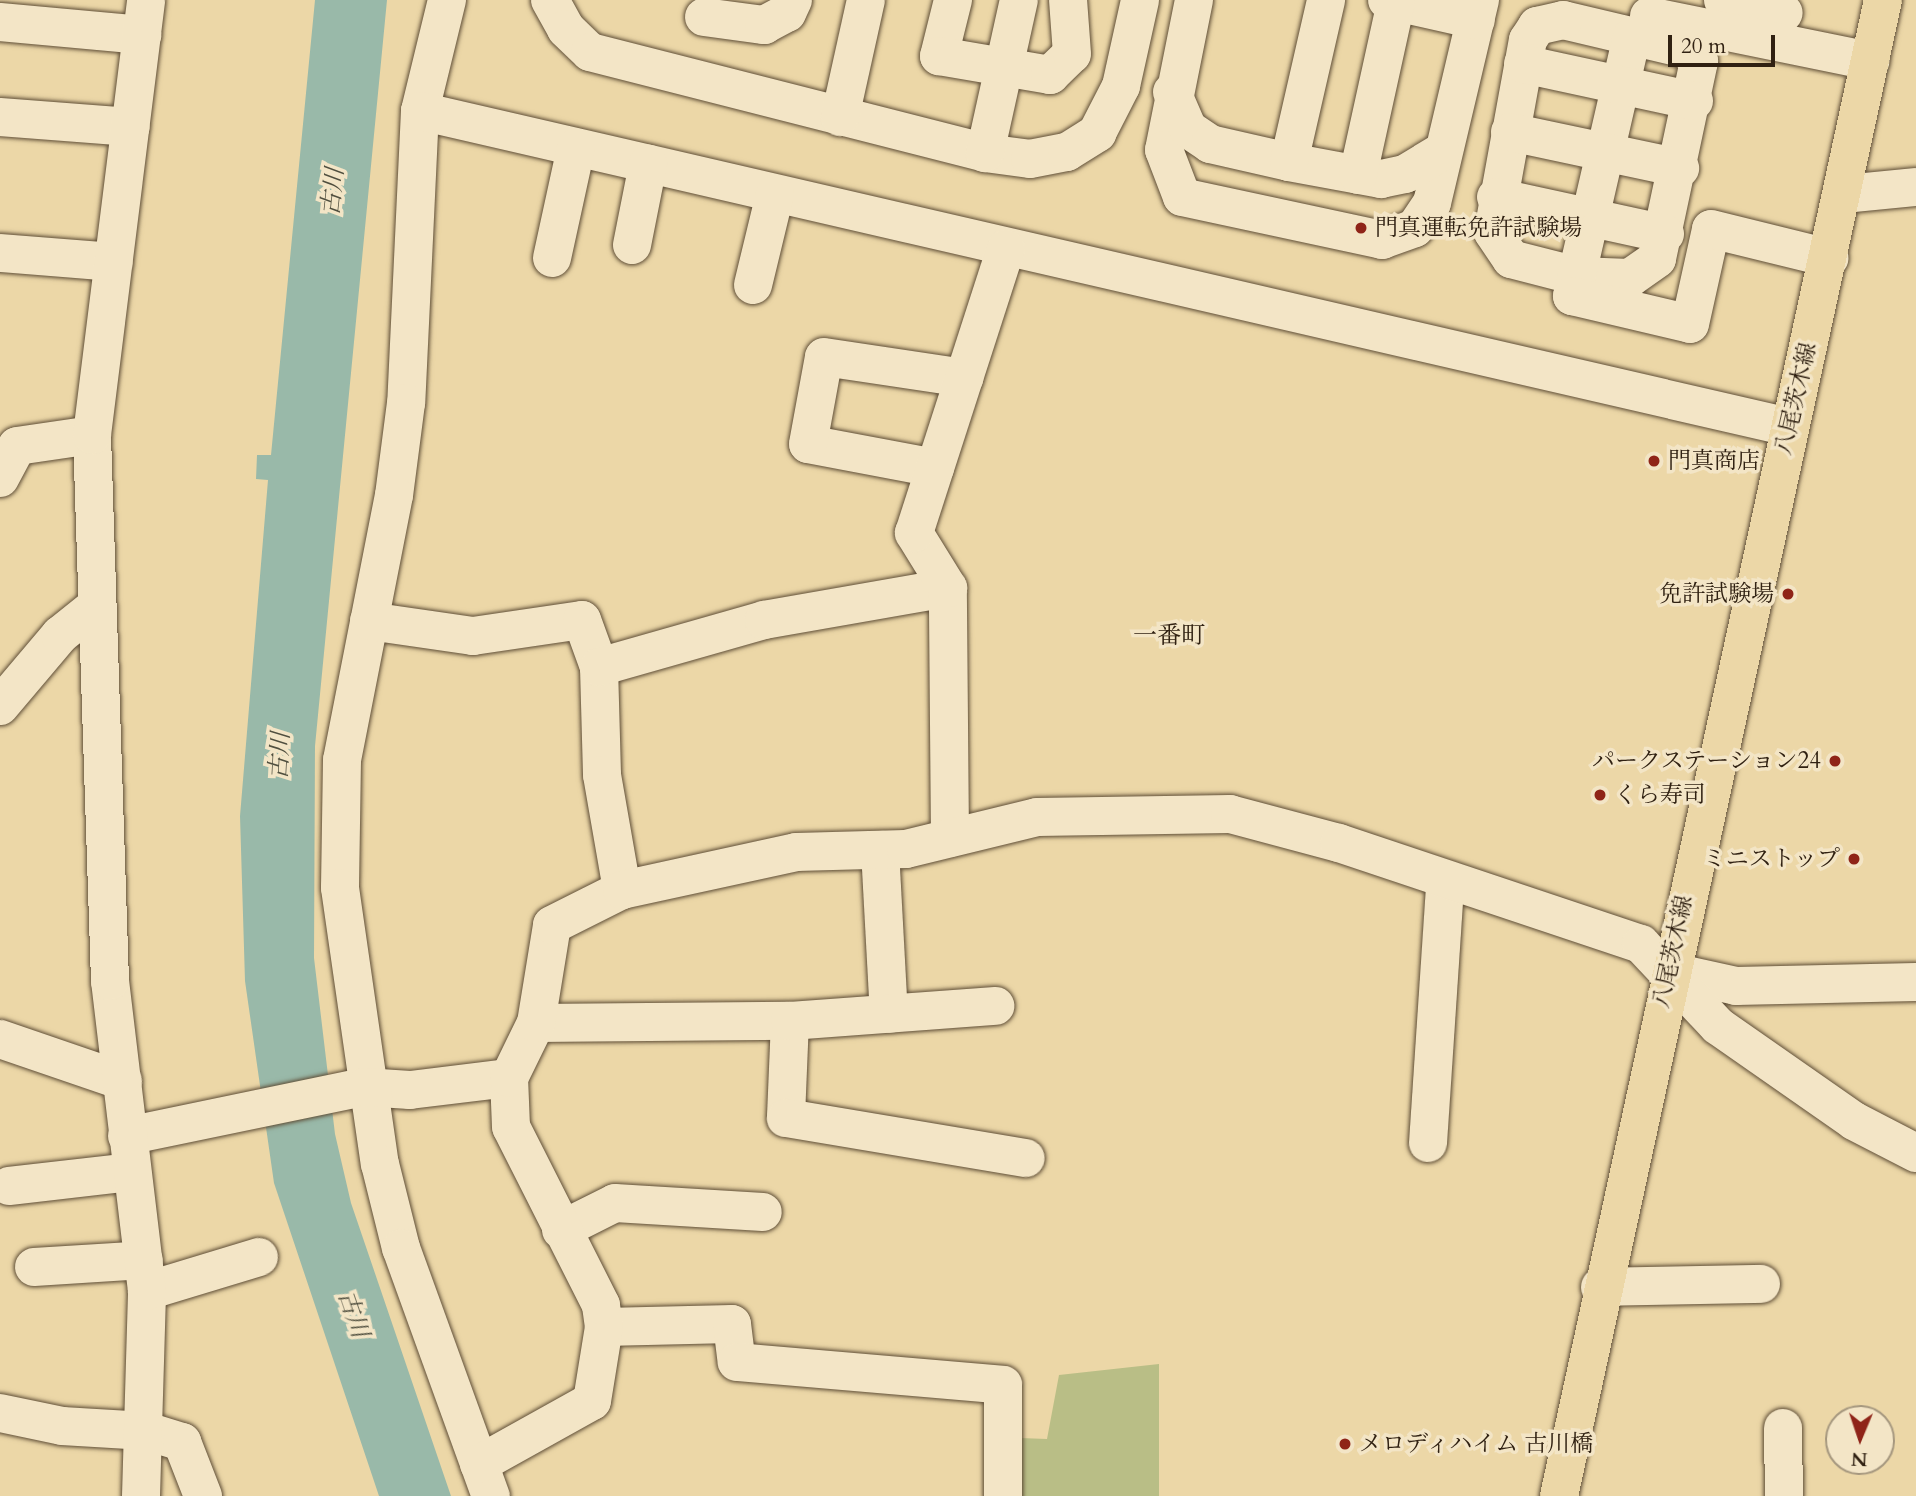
<!DOCTYPE html>
<html>
<head>
<meta charset="utf-8">
<style>
	body { margin:0 }
	#map { position:relative; width:1916px; height:1496px; overflow:hidden; background:#ecd7a7; font-family:Cardo,"Noto Serif JP",serif }
	div>[style] { position:absolute }
	[style*='--x'] { left:calc(var(--x)*1px); top:calc(var(--y)*1px); width:calc(var(--w)*1px); rotate:calc(var(--a)*1deg) }
	.green>* { inset:0; background:#b9be86 }
	.water>* { inset:0; background:#99b9a9 }
	.roads { filter:drop-shadow(0 0 2px #5f4e37) drop-shadow(0 0 2px #5f4e37) }
	.minor>* { height:38px; margin:-19px; padding:0 19px; transform-origin:19px; border-radius:19px; background:#f3e5c6 }
	.major>* { height:38px; margin:-19px; padding:0 19px; transform-origin:19px; border-radius:19px; background:#ecd7a7 }
	.dots>* { width:19px; height:19px; translate:-50% -50%; box-sizing:border-box; border:4px solid #f3e5c6; border-radius:50% }
	span { translate:-50% -50%; white-space:nowrap; text-align:center; line-height:1.15; -webkit-text-stroke:7px #f3e5c6; paint-order:stroke }
	.poi-label { font-size:23px; color:#302112 }
	.left { translate:0 -50%; text-align:left }
	.right { translate:-100% -50%; text-align:right }
	.street-label { font-size:23px; color:#302112 }
	.water-label { font-size:24px; color:#504f3f; font-style:italic }
	.neighbourhood-label { font-size:24px; color:#302112 }
	.north { position:absolute; left:1825px; top:1405px; width:70px; height:70px; box-sizing:border-box; background:#f3e5c6; border:2px solid #a5977e; border-radius:50%; rotate:182deg; font-size:19px; font-weight:700; line-height:28px; text-align:center; color:#302112 }
	.north::after { content:''; display:block; margin:auto; width:24px; height:32px; background:#8f2418; clip-path:polygon(50% 0,100% 100%,50% 72%,0 100%) }
	.scale { position:absolute; left:1668px; top:35px; width:107px; height:32px; box-sizing:border-box; border:4px solid #302112; border-top:0; padding-left:9px; font-size:21px; line-height:24px; white-space:nowrap; color:#302112; -webkit-text-stroke:5px #f3e5c6; paint-order:stroke }
</style>
</head>
<body>
<div id="map">
	<div class="green">
		<i style="clip-path:polygon(1159px 1364px,1159px 1496px,1022px 1496px,1020px 1438px,1047px 1439px,1059px 1375px)"></i>
	</div>
	<div class="water">
		<i style="clip-path:polygon(315px 0,387px 0,315px 746px,314px 958px,335px 1134px,351px 1203px,451px 1496px,379px 1496px,274px 1183px,245px 981px,240px 816px,268px 480px,256px 479px,257px 455px,271px 455px)"></i>
	</div>
	<div class="roads">
		<div class="minor">
			<i style="--x:447;--y:0;--w:114;--a:103.7"></i>
			<i style="--x:420;--y:111;--w:292;--a:92.7"></i>
			<i style="--x:406;--y:403;--w:93;--a:97.4"></i>
			<i style="--x:394;--y:495;--w:270;--a:101.1"></i>
			<i style="--x:342;--y:760;--w:128;--a:90.9"></i>
			<i style="--x:340;--y:888;--w:279;--a:81.8"></i>
			<i style="--x:380;--y:1164;--w:87;--a:76"></i>
			<i style="--x:401;--y:1248;--w:264;--a:70.1"></i>
			<i style="--x:550;--y:0;--w:33;--a:61"></i>
			<i style="--x:566;--y:29;--w:33;--a:44"></i>
			<i style="--x:590;--y:52;--w:408;--a:14.3"></i>
			<i style="--x:985;--y:153;--w:45;--a:7.6"></i>
			<i style="--x:1030;--y:159;--w:38;--a:-11"></i>
			<i style="--x:1067;--y:152;--w:36;--a:-32"></i>
			<i style="--x:1097;--y:133;--w:53;--a:-62.9"></i>
			<i style="--x:1121;--y:86;--w:88;--a:-77.5"></i>
			<i style="--x:953;--y:0;--w:58;--a:104"></i>
			<i style="--x:939;--y:56;--w:113;--a:9.7"></i>
			<i style="--x:1050;--y:75;--w:30;--a:-44"></i>
			<i style="--x:1072;--y:54;--w:54;--a:-94.2"></i>
			<i style="--x:1194;--y:0;--w:153;--a:101.3"></i>
			<i style="--x:1164;--y:150;--w:50;--a:69"></i>
			<i style="--x:1182;--y:197;--w:205;--a:12.1"></i>
			<i style="--x:1382;--y:240;--w:35;--a:-20"></i>
			<i style="--x:1415;--y:228;--w:30;--a:-56"></i>
			<i style="--x:1432;--y:203;--w:209;--a:-76.7"></i>
			<i style="--x:1387;--y:0;--w:91;--a:12.7"></i>
			<i style="--x:1723;--y:0;--w:62;--a:12"></i>
			<i style="--x:1649;--y:16;--w:226;--a:11.5"></i>
			<i style="--x:704;--y:17;--w:61;--a:7.6"></i>
			<i style="--x:764;--y:25;--w:26;--a:-28"></i>
			<i style="--x:787;--y:13;--w:14;--a:-65"></i>
			<i style="--x:1563;--y:20;--w:126;--a:13.3"></i>
			<i style="--x:1686;--y:49;--w:18;--a:43"></i>
			<i style="--x:1699;--y:61;--w:202;--a:102"></i>
			<i style="--x:1657;--y:259;--w:33;--a:145"></i>
			<i style="--x:1630;--y:278;--w:53;--a:-177.8"></i>
			<i style="--x:1577;--y:276;--w:68;--a:-165.6"></i>
			<i style="--x:1511;--y:259;--w:32;--a:-124"></i>
			<i style="--x:1493;--y:232;--w:195;--a:-79.7"></i>
			<i style="--x:1528;--y:40;--w:17;--a:-57"></i>
			<i style="--x:1537;--y:26;--w:27;--a:-13"></i>
			<i style="--x:0;--y:22;--w:143;--a:5.2"></i>
			<i style="--x:1632;--y:36;--w:267;--a:103"></i>
			<i style="--x:1572;--y:296;--w:121;--a:13.3"></i>
			<i style="--x:1690;--y:324;--w:97;--a:-77.5"></i>
			<i style="--x:1711;--y:229;--w:122;--a:13.8"></i>
			<i style="--x:1523;--y:64;--w:175;--a:12.2"></i>
			<i style="--x:1172;--y:92;--w:40;--a:66.6"></i>
			<i style="--x:1188;--y:129;--w:27;--a:34"></i>
			<i style="--x:1210;--y:144;--w:81;--a:12.8"></i>
			<i style="--x:1289;--y:162;--w:94;--a:10.5"></i>
			<i style="--x:1381;--y:179;--w:25;--a:-12"></i>
			<i style="--x:1405;--y:174;--w:42;--a:-31.4"></i>
			<i style="--x:420;--y:111;--w:1405;--a:13"></i>
			<i style="--x:0;--y:117;--w:131;--a:4.4"></i>
			<i style="--x:840;--y:117;--w:120;--a:-77.5"></i>
			<i style="--x:1510;--y:132;--w:174;--a:12"></i>
			<i style="--x:985;--y:153;--w:157;--a:-77.5"></i>
			<i style="--x:1289;--y:162;--w:166;--a:-77.1"></i>
			<i style="--x:1358;--y:175;--w:177;--a:-77.6"></i>
			<i style="--x:1844;--y:194;--w:72;--a:-5.6"></i>
			<i style="--x:1496;--y:197;--w:173;--a:12.3"></i>
			<i style="--x:632;--y:245;--w:83;--a:-78.8"></i>
			<i style="--x:0;--y:253;--w:114;--a:4.5"></i>
			<i style="--x:552;--y:258;--w:113;--a:-77.7"></i>
			<i style="--x:753;--y:285;--w:94;--a:-76.4"></i>
			<i style="--x:935;--y:468;--w:129;--a:-169.3"></i>
			<i style="--x:808;--y:444;--w:88;--a:-79.6"></i>
			<i style="--x:824;--y:357;--w:142;--a:8.5"></i>
			<i style="--x:0;--y:478;--w:36;--a:-62"></i>
			<i style="--x:17;--y:446;--w:76;--a:-8.3"></i>
			<i style="--x:369;--y:621;--w:105;--a:8.2"></i>
			<i style="--x:473;--y:636;--w:110;--a:-8.4"></i>
			<i style="--x:582;--y:620;--w:50;--a:70.1"></i>
			<i style="--x:599;--y:667;--w:108;--a:88.4"></i>
			<i style="--x:602;--y:775;--w:117;--a:80.1"></i>
			<i style="--x:599;--y:667;--w:172;--a:-15.9"></i>
			<i style="--x:764;--y:620;--w:187;--a:-9.9"></i>
			<i style="--x:0;--y:706;--w:93;--a:-49.8"></i>
			<i style="--x:60;--y:635;--w:43;--a:-38.5"></i>
			<i style="--x:950;--y:838;--w:250;--a:-90.5"></i>
			<i style="--x:948;--y:588;--w:65;--a:-121.7"></i>
			<i style="--x:914;--y:533;--w:299;--a:-72.1"></i>
			<i style="--x:880;--y:850;--w:164;--a:86.9"></i>
			<i style="--x:1668;--y:971;--w:70;--a:12.4"></i>
			<i style="--x:1736;--y:986;--w:180;--a:-1.3"></i>
			<i style="--x:790;--y:1021;--w:97;--a:92.4"></i>
			<i style="--x:786;--y:1118;--w:243;--a:9.5"></i>
			<i style="--x:536;--y:1023;--w:254;--a:-0.5"></i>
			<i style="--x:790;--y:1021;--w:206;--a:-4.2"></i>
			<i style="--x:0;--y:1039;--w:130;--a:18.9"></i>
			<i style="--x:127;--y:1136;--w:242;--a:-11.7"></i>
			<i style="--x:364;--y:1087;--w:46;--a:3.7"></i>
			<i style="--x:410;--y:1090;--w:100;--a:-6.9"></i>
			<i style="--x:1428;--y:1143;--w:260;--a:-86.2"></i>
			<i style="--x:9;--y:1186;--w:124;--a:-6.5"></i>
			<i style="--x:561;--y:1230;--w:60;--a:-26.6"></i>
			<i style="--x:615;--y:1203;--w:148;--a:3.5"></i>
			<i style="--x:34;--y:1267;--w:110;--a:-3.6"></i>
			<i style="--x:1600;--y:1287;--w:161;--a:-1.1"></i>
			<i style="--x:147;--y:1291;--w:117;--a:-16.9"></i>
			<i style="--x:604;--y:1327;--w:128;--a:-1.3"></i>
			<i style="--x:732;--y:1324;--w:38;--a:83"></i>
			<i style="--x:737;--y:1362;--w:267;--a:4.9"></i>
			<i style="--x:1003;--y:1385;--w:111;--a:90"></i>
			<i style="--x:0;--y:1413;--w:63;--a:11.8"></i>
			<i style="--x:62;--y:1426;--w:84;--a:3.4"></i>
			<i style="--x:146;--y:1431;--w:38;--a:17"></i>
			<i style="--x:182;--y:1442;--w:58;--a:68.7"></i>
			<i style="--x:1783;--y:1428;--w:68;--a:89.2"></i>
			<i style="--x:479;--y:1464;--w:129;--a:-29.1"></i>
			<i style="--x:592;--y:1401;--w:75;--a:-80.8"></i>
			<i style="--x:604;--y:1327;--w:22;--a:-98"></i>
			<i style="--x:601;--y:1305;--w:199;--a:-116.8"></i>
			<i style="--x:511;--y:1127;--w:49;--a:-92.3"></i>
			<i style="--x:509;--y:1078;--w:61;--a:-63.9"></i>
			<i style="--x:536;--y:1023;--w:99;--a:-80.7"></i>
			<i style="--x:552;--y:925;--w:78;--a:-26.6"></i>
			<i style="--x:622;--y:890;--w:178;--a:-12.3"></i>
			<i style="--x:796;--y:852;--w:110;--a:-1.6"></i>
			<i style="--x:906;--y:849;--w:135;--a:-13.7"></i>
			<i style="--x:1037;--y:817;--w:193;--a:-0.9"></i>
			<i style="--x:1230;--y:814;--w:113;--a:14.9"></i>
			<i style="--x:1339;--y:843;--w:318;--a:18.5"></i>
			<i style="--x:1641;--y:944;--w:112;--a:46.8"></i>
			<i style="--x:1718;--y:1026;--w:166;--a:34.9"></i>
			<i style="--x:1854;--y:1121;--w:70;--a:27.3"></i>
			<i style="--x:141;--y:1496;--w:205;--a:-88.3"></i>
			<i style="--x:147;--y:1291;--w:312;--a:-96.8"></i>
			<i style="--x:110;--y:981;--w:546;--a:-91.89"></i>
			<i style="--x:92;--y:435;--w:438;--a:-82.9"></i>
		</div>
		<div class="major">
			<i style="--x:1559;--y:1496;--w:1531;--a:-77.78"></i>
		</div>
	</div>
	<div class="dots">
		<i style="left:1361px;top:228px;background:#8f2418"></i>
		<i style="left:1654px;top:461px;background:#8f2418"></i>
		<i style="left:1788px;top:594px;background:#8f2418"></i>
		<i style="left:1835px;top:761px;background:#8f2418"></i>
		<i style="left:1600px;top:795px;background:#8f2418"></i>
		<i style="left:1854px;top:859px;background:#8f2418"></i>
		<i style="left:1345px;top:1444px;background:#8f2418"></i>
	</div>
	<div class="poi-label">
		<span class="left" style="left:1375px;top:228px">門真運転免許試験場</span>
		<span class="left" style="left:1668px;top:461px">門真商店</span>
		<span class="right" style="left:1774px;top:594px">免許試験場</span>
		<span class="right" style="left:1821px;top:761px">パークステーション24</span>
		<span class="left" style="left:1614px;top:795px">くら寿司</span>
		<span class="right" style="left:1840px;top:859px">ミニストップ</span>
		<span class="left" style="left:1359px;top:1444px">メロディハイム 古川橋</span>
	</div>
	<div class="street-label">
		<span style="left:1796px;top:399px;rotate:-77deg">八尾茨木線</span>
		<span style="left:1673px;top:952px;rotate:-78deg">八尾茨木線</span>
	</div>
	<div class="water-label">
		<span style="left:333px;top:192px;rotate:-84deg">古川</span>
		<span style="left:280px;top:756px;rotate:-87deg">古川</span>
		<span style="left:353px;top:1314px;rotate:71deg">古川</span>
	</div>
	<div class="neighbourhood-label">
		<span style="left:1169px;top:636px">一番町</span>
	</div>
	<div class="north">N</div>
	<div class="scale">20 m</div>
</div>
</body>
</html>
